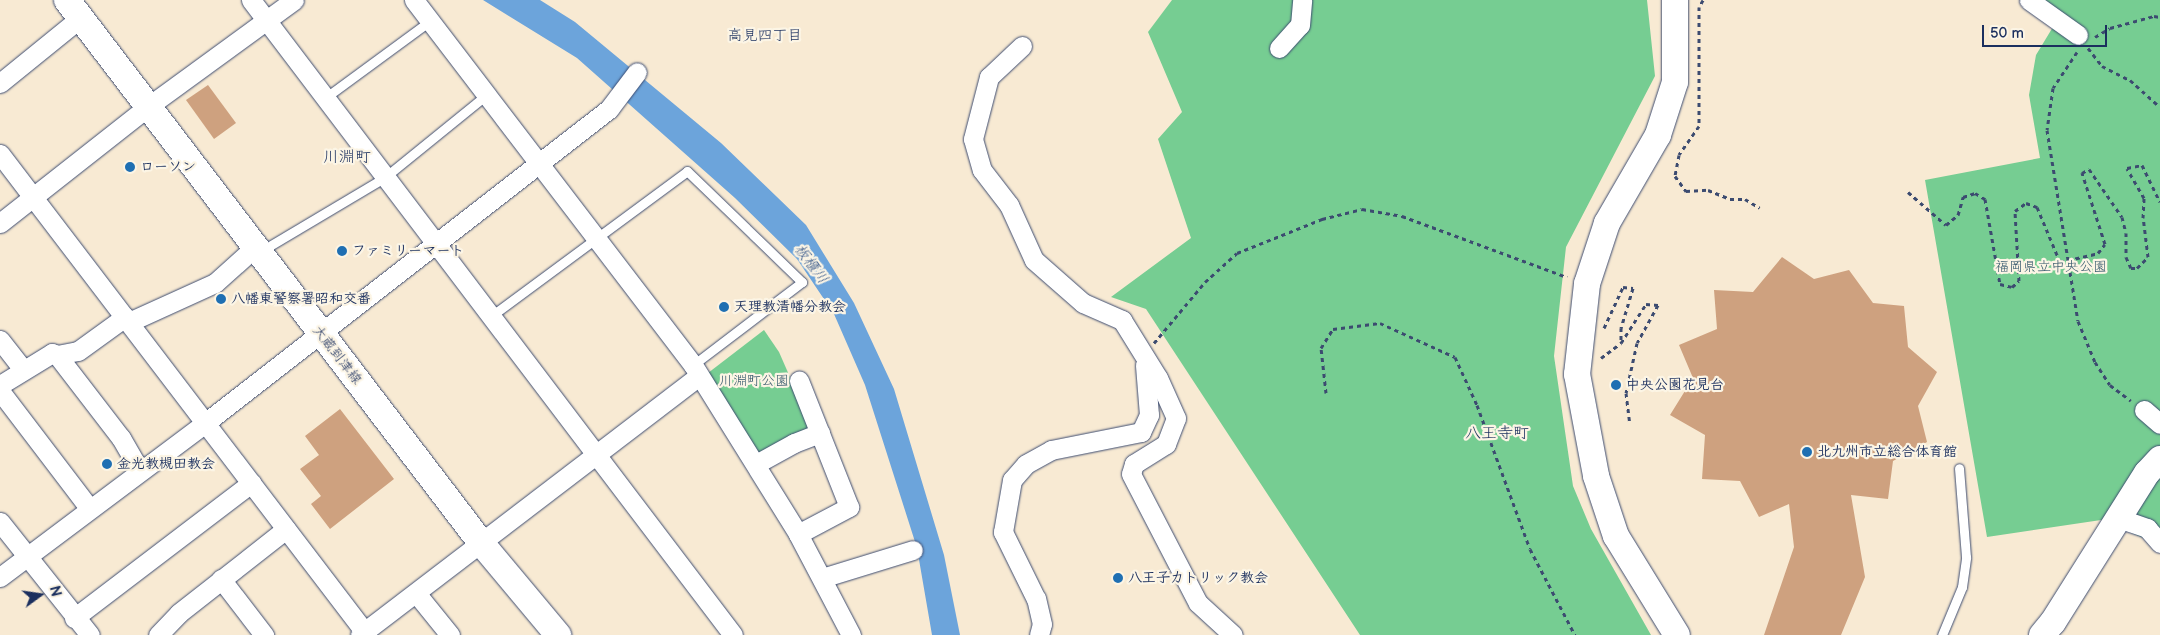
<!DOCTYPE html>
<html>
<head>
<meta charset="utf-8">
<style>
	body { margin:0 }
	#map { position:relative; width:2160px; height:635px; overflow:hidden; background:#f8ead3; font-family:"Balsamiq Sans","Klee One",sans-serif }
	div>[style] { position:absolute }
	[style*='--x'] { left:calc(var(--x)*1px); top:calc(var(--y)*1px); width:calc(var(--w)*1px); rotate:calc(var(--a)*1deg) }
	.green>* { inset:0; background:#76cd92 }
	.water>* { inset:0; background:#6ca4db }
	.building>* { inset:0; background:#cea17f }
	.path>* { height:3px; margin-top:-1.5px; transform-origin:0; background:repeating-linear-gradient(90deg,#3c4b70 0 4px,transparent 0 8px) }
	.roads { filter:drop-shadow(0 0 1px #3c4b70) drop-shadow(0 0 1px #3c4b70) }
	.lane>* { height:9px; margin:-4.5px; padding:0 4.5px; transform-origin:4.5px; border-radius:4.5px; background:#fff }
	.street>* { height:19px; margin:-9.5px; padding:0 9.5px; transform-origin:9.5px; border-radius:9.5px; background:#fff }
	.secondary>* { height:26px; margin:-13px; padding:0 13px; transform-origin:13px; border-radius:13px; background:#fff }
	.dots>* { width:14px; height:14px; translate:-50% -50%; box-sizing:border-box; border:2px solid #fcf5e5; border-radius:50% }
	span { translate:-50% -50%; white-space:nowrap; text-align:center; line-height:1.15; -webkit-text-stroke:4.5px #fcf5e5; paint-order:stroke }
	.poi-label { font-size:14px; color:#1b2f5e; font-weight:700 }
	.left { translate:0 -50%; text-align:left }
	.park-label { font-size:14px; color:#32566b }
	.street-label { font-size:14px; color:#1b2f5e }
	.neighbourhood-label { font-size:15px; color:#1b2f5e }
	.water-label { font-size:15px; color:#37588a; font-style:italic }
	.quarter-label { font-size:16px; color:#1b2f5e }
	.north { position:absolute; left:15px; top:570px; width:50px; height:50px; -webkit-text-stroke:4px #fcf5e5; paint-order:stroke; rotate:76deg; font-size:14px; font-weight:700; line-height:20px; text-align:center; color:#1b2f5e }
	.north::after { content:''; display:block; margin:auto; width:18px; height:22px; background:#1b2f5e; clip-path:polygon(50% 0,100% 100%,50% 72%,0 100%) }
	.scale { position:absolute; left:1982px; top:25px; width:125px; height:22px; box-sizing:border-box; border:2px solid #1b2f5e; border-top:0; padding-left:6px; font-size:15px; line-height:18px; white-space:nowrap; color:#1b2f5e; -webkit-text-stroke:4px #fcf5e5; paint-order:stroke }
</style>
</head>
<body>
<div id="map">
	<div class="green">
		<i style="clip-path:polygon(1172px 0,1647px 0,1655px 76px,1566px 247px,1554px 356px,1573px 486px,1591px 529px,1651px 635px,1360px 635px,1146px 309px,1111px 297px,1191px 238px,1158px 139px,1182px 112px,1148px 32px)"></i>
		<i style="clip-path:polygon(2022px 0,2160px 0,2160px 545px,2101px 520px,1987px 537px,1925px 180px,2040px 158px,2029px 95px,2036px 55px,2059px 17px)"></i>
		<i style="clip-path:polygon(764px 330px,779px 352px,813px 430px,760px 458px,708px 373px)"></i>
	</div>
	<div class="water">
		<i style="clip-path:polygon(483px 0,540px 0,575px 22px,721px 143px,806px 225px,854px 303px,894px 389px,944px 555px,960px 635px,932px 635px,917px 548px,865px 385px,834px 314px,797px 259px,735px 198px,577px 58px)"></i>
	</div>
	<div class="building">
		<i style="clip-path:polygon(208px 85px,236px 123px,214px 139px,186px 100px)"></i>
		<i style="clip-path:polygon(1782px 257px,1814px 279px,1849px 270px,1873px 303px,1904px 306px,1908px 347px,1937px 372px,1918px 406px,1927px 442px,1893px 461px,1888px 499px,1851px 495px,1865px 577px,1841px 635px,1764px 635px,1794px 547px,1789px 504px,1759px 517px,1740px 481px,1702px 479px,1705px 435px,1670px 415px,1693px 378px,1679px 345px,1717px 329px,1714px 290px,1753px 292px)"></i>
		<i style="clip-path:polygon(340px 409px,394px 479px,330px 529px,311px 504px,321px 496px,300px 469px,319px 455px,305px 436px)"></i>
	</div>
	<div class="path">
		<i style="--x:1703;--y:0;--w:8;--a:120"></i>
		<i style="--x:1699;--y:7;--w:119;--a:90"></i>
		<i style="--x:1699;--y:126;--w:35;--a:125"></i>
		<i style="--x:1679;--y:155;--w:21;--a:101"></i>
		<i style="--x:1675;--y:176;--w:19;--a:54"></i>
		<i style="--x:1686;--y:191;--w:22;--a:-3"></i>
		<i style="--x:1708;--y:190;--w:24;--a:22"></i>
		<i style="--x:1730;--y:199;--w:15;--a:0"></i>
		<i style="--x:1745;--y:199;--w:17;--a:31"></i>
		<i style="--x:2095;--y:37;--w:17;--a:-31"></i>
		<i style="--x:2110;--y:28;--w:46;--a:-15.3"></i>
		<i style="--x:2154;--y:16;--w:6;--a:9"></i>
		<i style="--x:2088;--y:48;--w:23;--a:52"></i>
		<i style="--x:2102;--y:66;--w:31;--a:27"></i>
		<i style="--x:2130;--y:80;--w:40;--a:42"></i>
		<i style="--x:2077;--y:52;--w:43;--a:123.7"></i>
		<i style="--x:2053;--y:88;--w:42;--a:98.1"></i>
		<i style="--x:2047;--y:130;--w:193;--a:80.8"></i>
		<i style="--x:2078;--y:321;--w:44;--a:67.5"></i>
		<i style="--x:2095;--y:362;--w:27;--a:57"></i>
		<i style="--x:2110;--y:385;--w:26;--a:37"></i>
		<i style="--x:1908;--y:192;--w:50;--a:41"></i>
		<i style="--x:1946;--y:225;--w:16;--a:-40"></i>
		<i style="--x:1958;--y:215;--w:19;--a:-74"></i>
		<i style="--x:1963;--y:197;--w:13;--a:-18"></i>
		<i style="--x:1975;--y:193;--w:12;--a:31"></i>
		<i style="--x:1985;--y:199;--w:86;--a:80"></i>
		<i style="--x:2000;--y:284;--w:12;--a:14"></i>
		<i style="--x:2012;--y:287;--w:9;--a:-41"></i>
		<i style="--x:2019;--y:281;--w:70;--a:-93.3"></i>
		<i style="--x:2015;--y:211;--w:14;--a:-36"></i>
		<i style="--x:2026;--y:203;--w:12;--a:20"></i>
		<i style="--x:2037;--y:207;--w:60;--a:67.3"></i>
		<i style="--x:2060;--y:262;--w:39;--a:-13"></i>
		<i style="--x:2098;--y:253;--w:11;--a:-52"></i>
		<i style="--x:2105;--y:244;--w:75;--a:-107.9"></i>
		<i style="--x:2082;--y:173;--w:8;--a:-30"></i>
		<i style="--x:2089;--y:169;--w:58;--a:55.5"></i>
		<i style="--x:2122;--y:217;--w:16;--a:76"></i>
		<i style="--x:2126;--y:233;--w:24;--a:90"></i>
		<i style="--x:2126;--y:257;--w:12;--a:66"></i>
		<i style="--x:2131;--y:268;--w:6;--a:0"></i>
		<i style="--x:2137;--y:268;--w:16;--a:-45"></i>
		<i style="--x:2148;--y:257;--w:39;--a:-97"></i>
		<i style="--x:2143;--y:218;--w:20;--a:-87"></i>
		<i style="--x:2144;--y:198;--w:34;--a:-120"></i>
		<i style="--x:2127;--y:168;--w:15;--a:-11"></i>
		<i style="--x:2142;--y:165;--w:41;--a:64.1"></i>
		<i style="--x:1604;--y:328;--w:45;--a:-65.1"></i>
		<i style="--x:1623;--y:287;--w:10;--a:6"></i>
		<i style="--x:1633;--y:288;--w:42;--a:106.7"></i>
		<i style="--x:1621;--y:328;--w:15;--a:90"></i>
		<i style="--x:1621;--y:343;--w:46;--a:-57.3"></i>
		<i style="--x:1646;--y:304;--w:12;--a:5"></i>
		<i style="--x:1658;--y:305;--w:43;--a:118.9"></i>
		<i style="--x:1637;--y:343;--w:51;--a:102.4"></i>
		<i style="--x:1626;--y:393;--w:31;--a:83"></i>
		<i style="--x:1154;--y:343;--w:80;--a:-50.1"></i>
		<i style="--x:1205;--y:282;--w:43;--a:-42.2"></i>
		<i style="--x:1237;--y:253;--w:92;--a:-21.8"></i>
		<i style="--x:1322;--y:219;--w:41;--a:-14"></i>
		<i style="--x:1362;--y:209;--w:41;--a:9.9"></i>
		<i style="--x:1402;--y:216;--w:176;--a:20.3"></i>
		<i style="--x:1601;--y:358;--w:25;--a:-37"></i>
		<i style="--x:1326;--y:393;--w:45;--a:-96.3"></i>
		<i style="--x:1321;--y:348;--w:22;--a:-58"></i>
		<i style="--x:1333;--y:329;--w:47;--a:-7.3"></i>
		<i style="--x:1380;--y:323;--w:82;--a:24.4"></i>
		<i style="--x:1455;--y:357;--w:53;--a:65.4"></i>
		<i style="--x:1477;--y:405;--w:153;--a:69.8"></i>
		<i style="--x:1530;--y:549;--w:97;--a:62.4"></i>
	</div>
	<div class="roads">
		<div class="lane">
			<i style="--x:325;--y:98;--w:130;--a:-36.3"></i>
			<i style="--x:261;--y:251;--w:143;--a:-30.7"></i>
			<i style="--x:384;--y:178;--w:132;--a:-39.1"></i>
			<i style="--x:490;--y:317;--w:245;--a:-36.5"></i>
			<i style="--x:687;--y:171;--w:160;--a:44"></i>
			<i style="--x:802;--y:282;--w:137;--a:142.7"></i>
			<i style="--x:1942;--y:635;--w:52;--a:-67.4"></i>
			<i style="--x:1962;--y:587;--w:30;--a:-82"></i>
			<i style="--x:1966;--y:557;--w:89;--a:-94.5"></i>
		</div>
		<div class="street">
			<i style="--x:251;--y:0;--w:797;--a:52.8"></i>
			<i style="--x:414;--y:0;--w:459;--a:52.6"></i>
			<i style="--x:693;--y:365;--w:199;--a:58.1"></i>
			<i style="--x:798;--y:534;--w:114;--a:62.3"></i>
			<i style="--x:2029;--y:0;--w:60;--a:35.5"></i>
			<i style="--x:1022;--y:46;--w:45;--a:136.8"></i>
			<i style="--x:989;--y:77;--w:64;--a:104.5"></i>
			<i style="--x:973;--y:139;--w:32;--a:74"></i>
			<i style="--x:982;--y:170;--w:44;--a:52.4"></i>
			<i style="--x:1009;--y:205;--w:60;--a:65.6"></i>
			<i style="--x:1034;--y:260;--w:65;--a:41.3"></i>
			<i style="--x:1083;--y:303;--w:43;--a:23.6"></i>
			<i style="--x:1122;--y:320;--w:68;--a:58.2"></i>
			<i style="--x:1158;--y:378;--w:44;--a:65.8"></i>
			<i style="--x:1176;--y:418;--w:28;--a:111"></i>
			<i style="--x:1166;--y:444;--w:38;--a:148"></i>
			<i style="--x:1134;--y:464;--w:10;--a:107"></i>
			<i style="--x:1131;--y:474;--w:145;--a:62.6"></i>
			<i style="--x:1198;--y:603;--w:47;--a:42.4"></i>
			<i style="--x:1279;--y:48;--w:31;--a:-48"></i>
			<i style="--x:1300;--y:25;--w:25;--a:-85"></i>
			<i style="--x:0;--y:83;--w:103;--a:-39.1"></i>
			<i style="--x:0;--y:154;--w:605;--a:52.66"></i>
			<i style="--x:0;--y:223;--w:186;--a:-38.2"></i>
			<i style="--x:146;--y:108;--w:183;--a:-36.1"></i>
			<i style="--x:129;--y:322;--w:94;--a:-24.4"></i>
			<i style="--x:215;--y:283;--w:52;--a:-41.9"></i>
			<i style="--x:0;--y:340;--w:37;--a:52"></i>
			<i style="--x:57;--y:355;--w:105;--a:52.4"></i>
			<i style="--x:121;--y:438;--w:38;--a:60"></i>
			<i style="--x:0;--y:385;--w:61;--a:-31.6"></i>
			<i style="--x:52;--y:353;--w:5;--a:22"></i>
			<i style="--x:57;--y:355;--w:21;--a:-11"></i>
			<i style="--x:78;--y:351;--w:58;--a:-35.9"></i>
			<i style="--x:0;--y:391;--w:147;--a:52.7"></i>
			<i style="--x:2144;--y:410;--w:21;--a:41"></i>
			<i style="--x:756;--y:464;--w:43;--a:-28.9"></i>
			<i style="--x:794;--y:443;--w:28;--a:-21"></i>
			<i style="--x:2121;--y:519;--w:28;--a:19"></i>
			<i style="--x:2147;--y:528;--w:20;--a:49"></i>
			<i style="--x:0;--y:522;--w:144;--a:51.5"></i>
			<i style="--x:798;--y:534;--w:58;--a:-27.9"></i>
			<i style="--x:849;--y:507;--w:136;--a:-111.6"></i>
			<i style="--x:0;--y:577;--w:256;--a:-36.9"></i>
			<i style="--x:205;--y:423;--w:512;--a:-37.86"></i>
			<i style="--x:609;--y:109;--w:46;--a:-52.9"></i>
			<i style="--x:822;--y:578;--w:95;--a:-17.1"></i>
			<i style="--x:221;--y:579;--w:71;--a:52.5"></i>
			<i style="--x:416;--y:593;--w:54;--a:51"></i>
			<i style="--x:74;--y:618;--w:223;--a:-37.3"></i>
			<i style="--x:158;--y:635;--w:30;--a:-46"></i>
			<i style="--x:179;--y:613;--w:136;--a:-38.1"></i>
			<i style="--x:360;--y:635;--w:425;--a:-37.4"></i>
			<i style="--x:1039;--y:635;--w:11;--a:-75"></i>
			<i style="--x:1042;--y:624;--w:26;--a:-103"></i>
			<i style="--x:1036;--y:599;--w:75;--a:-116.2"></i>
			<i style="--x:1003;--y:532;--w:53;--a:-80.2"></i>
			<i style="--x:1012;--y:480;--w:21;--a:-49"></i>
			<i style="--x:1026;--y:464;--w:29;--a:-29"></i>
			<i style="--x:1051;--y:450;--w:92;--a:-11.3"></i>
			<i style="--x:1141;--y:432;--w:19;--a:-65"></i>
			<i style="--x:1149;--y:415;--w:50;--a:-94.6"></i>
		</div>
		<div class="secondary">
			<i style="--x:67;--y:0;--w:684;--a:52.66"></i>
			<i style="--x:482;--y:544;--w:119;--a:50.1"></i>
			<i style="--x:1675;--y:0;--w:82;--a:90"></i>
			<i style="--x:1675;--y:82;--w:56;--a:107.8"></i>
			<i style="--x:1658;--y:135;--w:102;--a:120.1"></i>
			<i style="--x:1607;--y:223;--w:64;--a:108.2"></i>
			<i style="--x:1587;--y:284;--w:91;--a:96.3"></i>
			<i style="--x:1577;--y:374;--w:104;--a:79.4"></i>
			<i style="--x:1596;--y:476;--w:63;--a:71.6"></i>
			<i style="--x:1616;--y:536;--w:116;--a:58.4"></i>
			<i style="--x:2042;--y:635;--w:17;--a:-50"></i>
			<i style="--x:2053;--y:622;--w:176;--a:-57.8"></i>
			<i style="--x:2147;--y:473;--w:19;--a:-47"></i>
		</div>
	</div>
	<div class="dots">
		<i style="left:130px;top:167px;background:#1f6fb2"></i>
		<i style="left:342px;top:251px;background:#1f6fb2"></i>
		<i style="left:221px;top:299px;background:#1f6fb2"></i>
		<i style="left:724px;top:307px;background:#1f6fb2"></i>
		<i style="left:1616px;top:385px;background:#1f6fb2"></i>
		<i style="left:1807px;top:452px;background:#1f6fb2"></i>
		<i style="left:107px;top:464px;background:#1f6fb2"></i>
		<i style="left:1118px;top:578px;background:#1f6fb2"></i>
	</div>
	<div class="poi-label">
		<span class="left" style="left:140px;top:167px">ローソン</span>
		<span class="left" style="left:352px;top:251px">ファミリーマート</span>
		<span class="left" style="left:231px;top:299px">八幡東警察署昭和交番</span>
		<span class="left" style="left:734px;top:307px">天理教清幡分教会</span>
		<span class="left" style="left:1626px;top:385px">中央公園花見台</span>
		<span class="left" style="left:1817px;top:452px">北九州市立総合体育館</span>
		<span class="left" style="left:117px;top:464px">金光教槻田教会</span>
		<span class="left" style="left:1128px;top:578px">八王子カトリック教会</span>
	</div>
	<div class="park-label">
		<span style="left:2051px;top:267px">福岡県立中央公園</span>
		<span style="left:754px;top:381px">川淵町公園</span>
	</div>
	<div class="street-label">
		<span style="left:337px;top:355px;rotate:52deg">大蔵到津線</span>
	</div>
	<div class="neighbourhood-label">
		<span style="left:765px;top:36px">高見四丁目</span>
	</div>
	<div class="water-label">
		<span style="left:811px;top:264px;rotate:53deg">板櫃川</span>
	</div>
	<div class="quarter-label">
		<span style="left:347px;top:158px">川淵町</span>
		<span style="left:1497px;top:434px">八王寺町</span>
	</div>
	<div class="north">N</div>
	<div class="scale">50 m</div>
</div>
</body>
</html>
